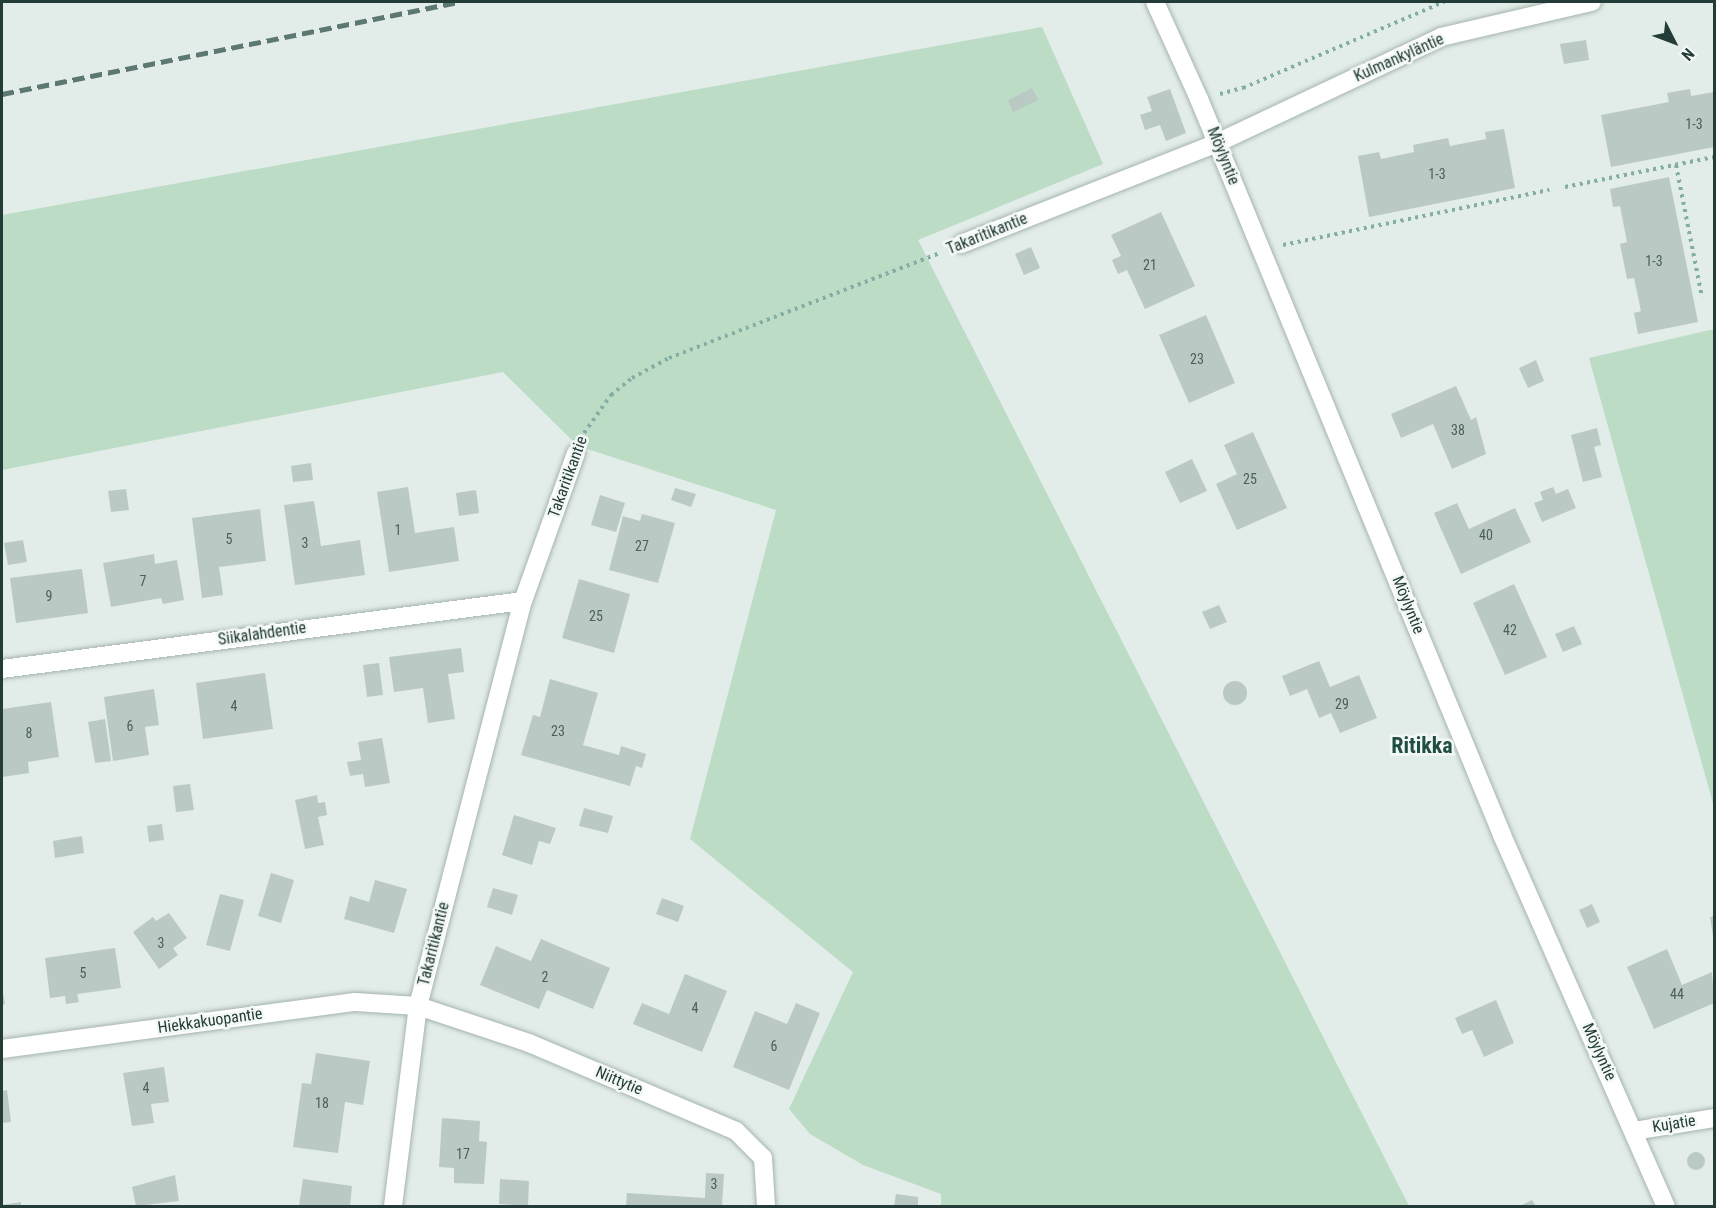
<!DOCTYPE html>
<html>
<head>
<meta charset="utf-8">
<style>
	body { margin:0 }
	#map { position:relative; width:1716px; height:1208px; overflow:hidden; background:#e2ece8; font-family:"Roboto Condensed",sans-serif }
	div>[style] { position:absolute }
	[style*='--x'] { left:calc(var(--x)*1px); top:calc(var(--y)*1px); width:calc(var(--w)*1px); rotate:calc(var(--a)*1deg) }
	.green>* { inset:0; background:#bcdcc6 }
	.building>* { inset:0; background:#bbc9c4 }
	.round { border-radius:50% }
	.path>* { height:4px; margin-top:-2px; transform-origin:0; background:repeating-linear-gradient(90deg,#84aea3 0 3px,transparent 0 7.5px) }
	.roads { filter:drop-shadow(0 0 2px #a5b4af) drop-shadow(0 0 2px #a5b4af) }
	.minor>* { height:18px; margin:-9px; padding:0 9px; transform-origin:9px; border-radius:9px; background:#fff }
	.tertiary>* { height:18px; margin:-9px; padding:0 9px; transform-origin:9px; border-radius:9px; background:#fff }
	.rail>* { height:4.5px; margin-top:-2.25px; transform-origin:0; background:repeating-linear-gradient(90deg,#5d7872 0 12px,transparent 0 18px) }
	span { translate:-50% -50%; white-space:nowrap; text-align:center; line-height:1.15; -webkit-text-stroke:5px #f3f8f6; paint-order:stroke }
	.number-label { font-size:14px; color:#495f5a }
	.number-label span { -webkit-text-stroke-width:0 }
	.street-label { font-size:16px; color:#233c37 }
	.district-label { font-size:22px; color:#204e45; font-weight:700 }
	.frame { position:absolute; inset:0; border:3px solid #233c37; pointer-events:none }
	.north { position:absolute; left:1644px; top:12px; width:60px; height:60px; -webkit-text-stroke:4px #f3f8f6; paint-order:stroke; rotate:132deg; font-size:16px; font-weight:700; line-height:24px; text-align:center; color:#233c37 }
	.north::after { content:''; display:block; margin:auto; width:21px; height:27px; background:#233c37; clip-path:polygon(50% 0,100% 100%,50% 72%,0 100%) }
</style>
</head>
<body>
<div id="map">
	<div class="green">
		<i style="clip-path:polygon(1042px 27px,1103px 164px,918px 240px,1409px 1206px,941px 1206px,941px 1194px,863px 1165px,810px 1134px,789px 1109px,853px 972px,690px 839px,776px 510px,578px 446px,503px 372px,2px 470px,2px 215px)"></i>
		<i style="clip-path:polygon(1714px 329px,1714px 807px,1589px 358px)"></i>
	</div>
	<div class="building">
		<i style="clip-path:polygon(1586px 40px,1589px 60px,1564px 64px,1560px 44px)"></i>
		<i style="clip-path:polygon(1032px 88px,1038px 100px,1013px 112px,1008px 100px)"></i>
		<i style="clip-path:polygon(1170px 89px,1186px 133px,1166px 141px,1160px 125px,1145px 130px,1140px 115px,1152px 111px,1147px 97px)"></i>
		<i style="clip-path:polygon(1690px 89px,1691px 96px,1714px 92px,1714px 147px,1611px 167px,1601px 115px,1669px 102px,1667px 93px)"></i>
		<i style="clip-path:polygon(1504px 129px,1515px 188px,1369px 217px,1358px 156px,1379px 152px,1381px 159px,1414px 152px,1413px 145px,1448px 138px,1450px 146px,1486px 139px,1485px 132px)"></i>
		<i style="clip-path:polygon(1669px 177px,1698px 322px,1638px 334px,1634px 313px,1641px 311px,1634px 278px,1627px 279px,1620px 244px,1627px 242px,1620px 206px,1613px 207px,1610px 189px)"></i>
		<i style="clip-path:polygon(1161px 212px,1195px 286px,1145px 309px,1127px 270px,1118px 274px,1112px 260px,1121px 256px,1111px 235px)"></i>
		<i style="clip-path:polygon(1031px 247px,1040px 268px,1024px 275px,1015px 254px)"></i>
		<i style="clip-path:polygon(1206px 315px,1235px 383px,1189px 403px,1159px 335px)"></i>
		<i style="clip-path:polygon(1536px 360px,1544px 381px,1528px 388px,1519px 368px)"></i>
		<i style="clip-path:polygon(1456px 386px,1471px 420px,1476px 417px,1486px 454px,1452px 469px,1433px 424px,1401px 438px,1391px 414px)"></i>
		<i style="clip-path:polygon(1597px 428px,1601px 445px,1594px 447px,1602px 477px,1583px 482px,1571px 435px)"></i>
		<i style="clip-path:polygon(1253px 432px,1287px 508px,1237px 530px,1216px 484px,1237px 474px,1224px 445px)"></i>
		<i style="clip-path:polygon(1192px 459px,1207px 491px,1180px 503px,1165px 472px)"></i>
		<i style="clip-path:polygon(311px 463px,313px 480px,293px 482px,291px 466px)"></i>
		<i style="clip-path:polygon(408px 487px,415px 533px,454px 527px,459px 561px,389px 572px,377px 492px)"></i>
		<i style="clip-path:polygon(1553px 487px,1556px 494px,1568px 489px,1576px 508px,1542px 522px,1534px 503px,1543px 500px,1540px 492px)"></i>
		<i style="clip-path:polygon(675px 488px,696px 494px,691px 507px,671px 500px)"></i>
		<i style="clip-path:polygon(126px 489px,129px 510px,111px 512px,108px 491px)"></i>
		<i style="clip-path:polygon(476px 490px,479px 513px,459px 516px,456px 493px)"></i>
		<i style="clip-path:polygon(600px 495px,625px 503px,616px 532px,591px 525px)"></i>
		<i style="clip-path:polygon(314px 501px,321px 546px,360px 540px,365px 575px,295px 585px,284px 505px)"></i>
		<i style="clip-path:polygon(1457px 503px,1469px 529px,1515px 508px,1531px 542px,1461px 574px,1434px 513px)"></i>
		<i style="clip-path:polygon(260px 509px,266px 561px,219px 567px,223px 595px,202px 598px,192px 518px)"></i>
		<i style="clip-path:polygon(642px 514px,675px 523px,658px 583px,609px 570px,623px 516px,640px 521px)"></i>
		<i style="clip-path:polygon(23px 540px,27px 562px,8px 565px,4px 543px)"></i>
		<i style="clip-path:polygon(154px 554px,155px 564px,177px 560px,184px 600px,163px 604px,161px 598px,111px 607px,103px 563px)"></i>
		<i style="clip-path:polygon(82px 569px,88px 613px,16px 623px,10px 578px)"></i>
		<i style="clip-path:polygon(579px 579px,630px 594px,614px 653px,562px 638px)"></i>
		<i style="clip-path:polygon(1514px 584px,1547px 657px,1505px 675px,1473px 603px)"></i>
		<i style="clip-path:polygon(1219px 605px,1227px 622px,1210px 629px,1202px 612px)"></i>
		<i style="clip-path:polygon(1574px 626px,1582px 644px,1563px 652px,1555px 634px)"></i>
		<i style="clip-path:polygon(461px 648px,464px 672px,448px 674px,455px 719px,428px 723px,423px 688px,394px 692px,389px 657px)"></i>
		<i style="clip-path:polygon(1319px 661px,1330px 687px,1359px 675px,1377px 718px,1340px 733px,1331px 713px,1319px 718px,1307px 689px,1290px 696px,1282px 676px)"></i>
		<i style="clip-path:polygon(379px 663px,383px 695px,367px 697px,363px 665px)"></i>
		<i style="clip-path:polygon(265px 673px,273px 729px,203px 739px,196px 683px)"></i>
		<i style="clip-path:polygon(550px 679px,598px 693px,583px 745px,619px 755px,621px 746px,646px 754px,642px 768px,636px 766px,630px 786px,521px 755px,533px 715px,540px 717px)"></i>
		<i class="round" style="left:1223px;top:681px;width:24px;height:24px"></i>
		<i style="clip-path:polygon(154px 689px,159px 725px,145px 727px,149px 755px,113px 761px,104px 697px)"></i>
		<i style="clip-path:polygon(51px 702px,59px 757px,28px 762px,29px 773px,2px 777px,2px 709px)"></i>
		<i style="clip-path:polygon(105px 719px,111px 761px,95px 763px,88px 722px)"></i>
		<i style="clip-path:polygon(382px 738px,390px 783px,365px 787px,363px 774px,350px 776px,347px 762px,361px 760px,358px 742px)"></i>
		<i style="clip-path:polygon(190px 784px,194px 810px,176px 812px,173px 786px)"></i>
		<i style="clip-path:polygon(317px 795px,318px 803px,325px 802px,327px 815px,318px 817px,324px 845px,305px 849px,295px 800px)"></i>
		<i style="clip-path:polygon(584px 808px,613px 816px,608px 833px,579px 826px)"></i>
		<i style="clip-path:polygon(514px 815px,556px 828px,550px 844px,539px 841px,532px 865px,502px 855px)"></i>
		<i style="clip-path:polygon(162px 824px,164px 840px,149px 842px,147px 826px)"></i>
		<i style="clip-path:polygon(82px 836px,84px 853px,55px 858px,53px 841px)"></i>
		<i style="clip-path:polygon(271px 873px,294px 880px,281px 923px,258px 916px)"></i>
		<i style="clip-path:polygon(375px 880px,407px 889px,394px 933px,344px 919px,350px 896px,369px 902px)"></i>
		<i style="clip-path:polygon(493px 888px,518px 895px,512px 915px,487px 907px)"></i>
		<i style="clip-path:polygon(220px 894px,244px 900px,230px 951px,206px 945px)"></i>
		<i style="clip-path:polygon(662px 898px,684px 906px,678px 922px,656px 914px)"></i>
		<i style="clip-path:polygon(1592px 904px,1600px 922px,1587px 928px,1579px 910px)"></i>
		<i style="clip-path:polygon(169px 913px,187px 938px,173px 948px,178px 955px,159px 969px,133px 932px,153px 917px,156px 921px)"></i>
		<i style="clip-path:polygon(1714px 916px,1714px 936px,1713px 936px,1710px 917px)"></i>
		<i style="clip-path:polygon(541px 939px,610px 968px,593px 1009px,547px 990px,539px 1009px,480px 985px,496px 946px,531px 961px)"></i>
		<i style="clip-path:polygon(115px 948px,121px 988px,77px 994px,79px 1002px,66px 1004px,65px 996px,50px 998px,45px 958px)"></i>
		<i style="clip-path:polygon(1667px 949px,1682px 985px,1712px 972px,1714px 1003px,1654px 1029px,1627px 967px)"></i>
		<i style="clip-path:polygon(685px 974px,727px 991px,702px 1052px,633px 1024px,642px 1003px,669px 1014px)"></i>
		<i style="clip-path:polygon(2px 987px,5px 1004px,2px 1005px)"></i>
		<i style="clip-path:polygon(1496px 1000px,1514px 1043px,1484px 1057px,1472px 1030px,1462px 1034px,1455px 1018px)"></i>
		<i style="clip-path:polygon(796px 1003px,820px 1013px,789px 1090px,733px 1067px,755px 1011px,787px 1024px)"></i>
		<i style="clip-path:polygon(316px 1053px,370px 1061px,363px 1105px,345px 1102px,338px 1153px,293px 1147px,302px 1083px,311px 1084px)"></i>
		<i style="clip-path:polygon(164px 1067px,169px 1102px,151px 1104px,154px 1123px,132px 1126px,123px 1073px)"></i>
		<i style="clip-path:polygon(7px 1090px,11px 1122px,2px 1123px,2px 1091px)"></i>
		<i style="clip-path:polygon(442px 1118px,480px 1121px,479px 1141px,487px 1142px,484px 1184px,454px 1183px,454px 1168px,439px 1167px)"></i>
		<i class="round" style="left:1687px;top:1152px;width:18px;height:18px"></i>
		<i style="clip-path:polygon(706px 1173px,724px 1174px,722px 1206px,626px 1206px,627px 1193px,705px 1198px)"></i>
		<i style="clip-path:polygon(175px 1175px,179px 1201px,136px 1206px,132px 1187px)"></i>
		<i style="clip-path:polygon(303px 1179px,352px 1186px,350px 1206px,299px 1206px)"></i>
		<i style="clip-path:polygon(500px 1179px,529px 1181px,528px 1206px,499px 1204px)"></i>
		<i style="clip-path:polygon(896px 1194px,918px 1197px,918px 1206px,894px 1206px)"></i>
		<i style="clip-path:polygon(1532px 1200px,1536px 1206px,1520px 1206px)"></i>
		<i style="clip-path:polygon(21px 1202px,21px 1206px,2px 1206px,2px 1205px)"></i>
	</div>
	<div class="path">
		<i style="--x:1220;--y:94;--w:24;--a:-15"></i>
		<i style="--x:1243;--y:88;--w:219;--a:-23.2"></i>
		<i style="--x:1676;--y:165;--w:135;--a:78.9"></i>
		<i style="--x:1565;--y:187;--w:152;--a:-11.4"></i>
		<i style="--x:1283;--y:245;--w:272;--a:-11.7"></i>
		<i style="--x:584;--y:433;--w:47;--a:-54.6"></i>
		<i style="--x:611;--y:395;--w:27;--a:-39"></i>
		<i style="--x:632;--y:378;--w:42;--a:-28.4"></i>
		<i style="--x:669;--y:358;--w:291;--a:-21.2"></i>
	</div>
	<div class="roads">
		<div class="minor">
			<i style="--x:961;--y:244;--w:275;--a:-21.5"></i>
			<i style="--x:2;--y:669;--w:525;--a:-7.44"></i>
			<i style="--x:2;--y:1049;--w:356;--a:-7.6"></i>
			<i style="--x:355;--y:1002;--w:63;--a:3.6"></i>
			<i style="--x:418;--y:1006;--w:117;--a:18.4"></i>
			<i style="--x:529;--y:1043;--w:225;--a:23"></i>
			<i style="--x:736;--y:1131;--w:38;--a:45"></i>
			<i style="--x:763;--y:1158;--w:48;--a:86.4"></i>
			<i style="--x:1634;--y:1131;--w:81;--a:-9.2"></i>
			<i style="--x:393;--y:1206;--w:202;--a:-82.9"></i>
			<i style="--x:418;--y:1006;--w:418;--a:-75.5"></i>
			<i style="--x:523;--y:601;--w:157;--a:-70.3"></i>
		</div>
		<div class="tertiary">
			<i style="--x:1155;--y:2;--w:107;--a:65.6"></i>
			<i style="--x:1199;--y:99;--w:796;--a:67.62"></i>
			<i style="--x:1502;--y:835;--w:406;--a:66.2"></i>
			<i style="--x:1217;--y:143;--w:248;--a:-25.3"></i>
			<i style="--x:1441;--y:37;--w:155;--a:-13.1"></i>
		</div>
	</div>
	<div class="rail">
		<i style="--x:2;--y:94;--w:464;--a:-11.4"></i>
	</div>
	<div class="number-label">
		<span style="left:1694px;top:124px">1-3</span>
		<span style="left:1437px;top:174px">1-3</span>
		<span style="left:1654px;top:261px">1-3</span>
		<span style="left:1150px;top:265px">21</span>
		<span style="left:1197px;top:359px">23</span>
		<span style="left:1458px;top:430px">38</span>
		<span style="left:1250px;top:479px">25</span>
		<span style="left:398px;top:530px">1</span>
		<span style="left:1486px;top:535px">40</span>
		<span style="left:229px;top:539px">5</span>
		<span style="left:305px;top:543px">3</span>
		<span style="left:642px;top:546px">27</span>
		<span style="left:143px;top:581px">7</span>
		<span style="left:49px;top:596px">9</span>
		<span style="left:596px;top:616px">25</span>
		<span style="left:1510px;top:630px">42</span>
		<span style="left:1342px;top:704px">29</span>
		<span style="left:234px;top:706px">4</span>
		<span style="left:130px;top:726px">6</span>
		<span style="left:558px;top:731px">23</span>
		<span style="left:29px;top:733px">8</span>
		<span style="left:161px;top:943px">3</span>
		<span style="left:83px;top:973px">5</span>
		<span style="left:545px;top:977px">2</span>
		<span style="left:1677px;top:994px">44</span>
		<span style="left:695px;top:1008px">4</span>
		<span style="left:774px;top:1046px">6</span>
		<span style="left:146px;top:1088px">4</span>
		<span style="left:322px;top:1103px">18</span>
		<span style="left:463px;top:1154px">17</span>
		<span style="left:714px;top:1184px">3</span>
	</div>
	<div class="street-label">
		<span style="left:1399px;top:58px;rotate:-24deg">Kulmankyläntie</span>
		<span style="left:1223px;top:156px;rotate:68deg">Möylyntie</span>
		<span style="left:987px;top:234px;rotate:-22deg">Takaritikantie</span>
		<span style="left:568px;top:477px;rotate:-70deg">Takaritikantie</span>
		<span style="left:1408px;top:605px;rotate:68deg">Möylyntie</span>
		<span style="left:262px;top:634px;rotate:-8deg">Siikalahdentie</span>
		<span style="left:434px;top:944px;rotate:-76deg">Takaritikantie</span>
		<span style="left:210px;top:1021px;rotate:-8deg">Hiekkakuopantie</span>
		<span style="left:1599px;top:1052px;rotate:66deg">Möylyntie</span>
		<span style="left:619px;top:1081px;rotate:23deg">Niittytie</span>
		<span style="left:1674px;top:1124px;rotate:-9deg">Kujatie</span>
	</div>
	<div class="district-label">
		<span style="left:1422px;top:746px">Ritikka</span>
	</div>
	<div class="frame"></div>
	<div class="north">N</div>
</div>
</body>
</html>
